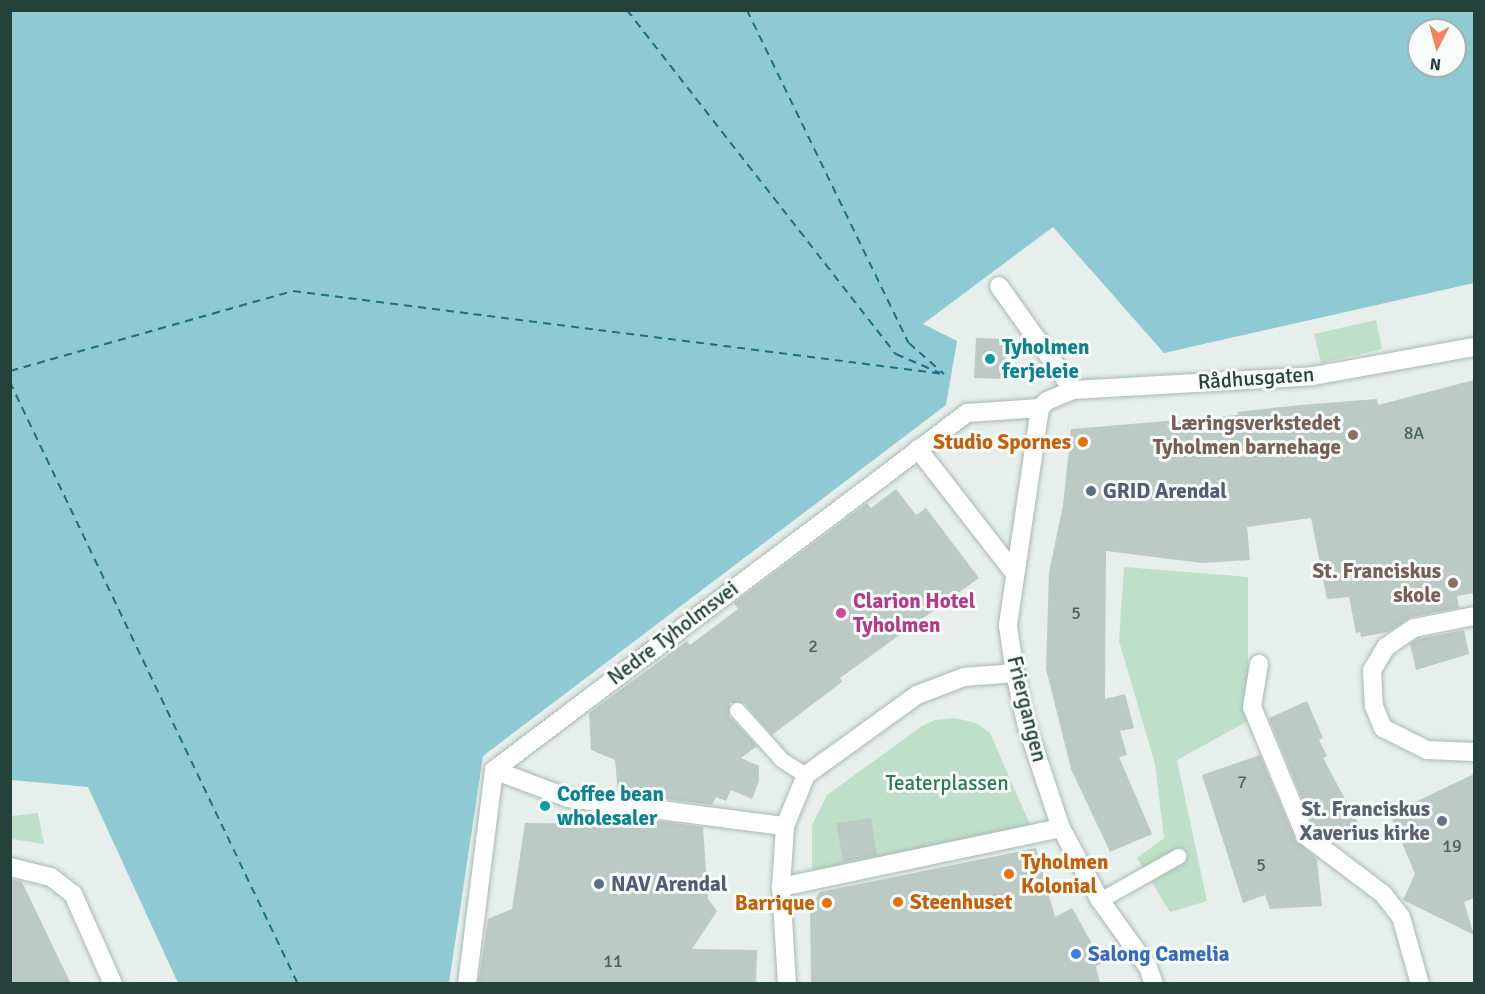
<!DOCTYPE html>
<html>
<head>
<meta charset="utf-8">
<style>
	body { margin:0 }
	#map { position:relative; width:1485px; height:994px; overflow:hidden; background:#e6efeb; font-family:Signika,sans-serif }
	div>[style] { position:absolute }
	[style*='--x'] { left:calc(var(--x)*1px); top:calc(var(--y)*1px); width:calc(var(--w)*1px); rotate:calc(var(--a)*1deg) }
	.green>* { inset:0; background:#bfe0c8 }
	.water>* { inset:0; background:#8ec9d4 }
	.ferry>* { height:1.5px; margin-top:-0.75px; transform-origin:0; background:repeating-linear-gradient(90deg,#1c6f80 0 8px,transparent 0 14px) }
	.building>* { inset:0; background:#bbcac4 }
	.roads { filter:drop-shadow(0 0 2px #a8b8b2) drop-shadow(0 0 2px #a8b8b2) }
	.service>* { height:15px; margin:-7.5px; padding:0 7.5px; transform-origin:7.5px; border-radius:7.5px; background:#fff }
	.pedestrian>* { height:18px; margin:-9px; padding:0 9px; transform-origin:9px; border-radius:9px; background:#fff }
	.minor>* { height:18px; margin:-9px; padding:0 9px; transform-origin:9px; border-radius:9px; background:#fff }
	.tertiary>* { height:18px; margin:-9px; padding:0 9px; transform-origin:9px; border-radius:9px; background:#fff }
	.dots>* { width:16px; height:16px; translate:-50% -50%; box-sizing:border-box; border:3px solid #f7fbf9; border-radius:50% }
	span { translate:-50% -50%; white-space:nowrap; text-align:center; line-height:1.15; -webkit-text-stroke:6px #f7fbf9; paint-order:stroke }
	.number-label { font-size:18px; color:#4a645c }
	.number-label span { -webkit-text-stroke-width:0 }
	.culture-label { font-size:21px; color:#0d838f; font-weight:700 }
	.left { translate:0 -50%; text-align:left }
	.street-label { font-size:21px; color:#24423a }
	.education-label { font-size:21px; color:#785e54; font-weight:700 }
	.right { translate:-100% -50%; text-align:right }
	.food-label { font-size:21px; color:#c56008; font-weight:700 }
	.service-label { font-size:21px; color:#4e5e75; font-weight:700 }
	.hotel-label { font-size:21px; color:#b23c85; font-weight:700 }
	.park-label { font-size:21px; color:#2d7a4b }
	.worship-label { font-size:21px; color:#5b616d; font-weight:700 }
	.shop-label { font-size:21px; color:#366cbe; font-weight:700 }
	.frame { position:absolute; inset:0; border:12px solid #24423a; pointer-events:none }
	.north { position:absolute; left:1407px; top:18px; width:60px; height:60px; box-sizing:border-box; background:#f7fbf9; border:2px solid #a3b1ad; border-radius:50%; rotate:186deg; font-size:16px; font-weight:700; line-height:24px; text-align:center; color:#24423a }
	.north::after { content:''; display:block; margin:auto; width:21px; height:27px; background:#f4845f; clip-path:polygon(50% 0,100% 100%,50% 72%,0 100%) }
</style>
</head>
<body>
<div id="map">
	<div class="green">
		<i style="clip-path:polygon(1376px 320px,1382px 349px,1321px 363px,1314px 334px)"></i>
		<i style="clip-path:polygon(1124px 567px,1248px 577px,1248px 721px,1177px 760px,1207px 901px,1170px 912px,1137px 858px,1164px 838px,1155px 764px,1119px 641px)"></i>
		<i style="clip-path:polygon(955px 718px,976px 723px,990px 733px,1032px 829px,812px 871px,812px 825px,827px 795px,922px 726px,935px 720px)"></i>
		<i style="clip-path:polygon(38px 813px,44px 844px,11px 839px,11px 816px)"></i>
	</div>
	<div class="water">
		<i style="clip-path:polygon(evenodd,10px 11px,1474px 11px,1474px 283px,1164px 353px,1053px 227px,923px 324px,957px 341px,946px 405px,483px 756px,449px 983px,178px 983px,88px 787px,11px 780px,10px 11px,1419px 30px,1455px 30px,1455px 66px,1419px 66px,1419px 30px)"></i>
	</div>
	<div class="ferry">
		<i style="--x:627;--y:10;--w:437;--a:52"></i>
		<i style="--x:896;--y:354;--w:48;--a:23.4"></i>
		<i style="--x:747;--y:10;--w:370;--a:64.1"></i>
		<i style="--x:909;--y:343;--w:47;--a:41.5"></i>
		<i style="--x:10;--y:371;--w:294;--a:-15.8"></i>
		<i style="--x:293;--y:291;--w:656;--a:7.27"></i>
		<i style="--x:10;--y:382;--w:667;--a:64.43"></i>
	</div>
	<div class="building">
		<i style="clip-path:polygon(976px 338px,1006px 339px,1005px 379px,974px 378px)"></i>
		<i style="clip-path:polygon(1474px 380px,1474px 593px,1457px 596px,1459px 608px,1412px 617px,1388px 632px,1361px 637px,1360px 632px,1356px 633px,1349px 597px,1327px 599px,1311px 518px,1247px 527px,1250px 560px,1202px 563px,1106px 551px,1105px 699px,1125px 694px,1134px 728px,1120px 731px,1127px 755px,1119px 757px,1152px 834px,1110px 852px,1071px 769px,1046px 669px,1049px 573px,1063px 505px,1071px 429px,1238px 415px,1237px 412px,1300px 405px,1377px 399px,1378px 405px)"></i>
		<i style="clip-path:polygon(896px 489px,916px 515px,926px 508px,979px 578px,840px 678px,842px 682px,772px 735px,744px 703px,730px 703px,729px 716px,757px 746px,741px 758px,759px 766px,759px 781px,752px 799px,731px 790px,726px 801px,716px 797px,712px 805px,618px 793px,615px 760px,591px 750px,589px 713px,687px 641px,690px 645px,738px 609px,734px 603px,867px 503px,871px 508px)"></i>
		<i style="clip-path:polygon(1464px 630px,1469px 654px,1416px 670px,1410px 644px,1418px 639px)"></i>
		<i style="clip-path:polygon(1307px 701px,1323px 738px,1319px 740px,1327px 756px,1323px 758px,1358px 823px,1328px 839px,1314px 828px,1269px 718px)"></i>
		<i style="clip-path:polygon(1260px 755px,1295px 839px,1317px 859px,1322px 906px,1270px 909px,1265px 895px,1243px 903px,1202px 775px)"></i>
		<i style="clip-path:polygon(1474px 774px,1474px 898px,1464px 902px,1474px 935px,1403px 900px,1415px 874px,1390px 814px)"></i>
		<i style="clip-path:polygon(620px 816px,703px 827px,708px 899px,717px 911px,692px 949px,757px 950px,756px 984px,478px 984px,488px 919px,512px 909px,525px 823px,620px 824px)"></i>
		<i style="clip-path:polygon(871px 818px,877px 855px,843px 862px,836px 823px)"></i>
		<i style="clip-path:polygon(1036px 848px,1055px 917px,1072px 908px,1103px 963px,1096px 966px,1100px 984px,811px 984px,810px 907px,820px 892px)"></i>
		<i style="clip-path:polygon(10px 879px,22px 882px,71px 984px,10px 984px)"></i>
	</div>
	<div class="roads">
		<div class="service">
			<i style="--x:737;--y:710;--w:67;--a:48"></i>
			<i style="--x:782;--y:760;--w:28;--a:32"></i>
			<i style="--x:1100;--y:900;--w:90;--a:-29.4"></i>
		</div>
		<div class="pedestrian">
			<i style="--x:918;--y:449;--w:155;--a:52.1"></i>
			<i style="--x:494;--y:770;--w:79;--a:20.7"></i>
			<i style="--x:568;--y:798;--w:219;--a:7.4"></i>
			<i style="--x:781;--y:887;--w:286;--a:-11.9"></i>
			<i style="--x:467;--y:984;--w:216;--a:-82.8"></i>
			<i style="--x:494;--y:770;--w:593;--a:-37.04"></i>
			<i style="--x:967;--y:413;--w:73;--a:-3.9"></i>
		</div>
		<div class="minor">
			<i style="--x:999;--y:286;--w:128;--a:54.6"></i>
			<i style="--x:1040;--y:408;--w:10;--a:-45"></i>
			<i style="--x:1047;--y:401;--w:28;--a:-23"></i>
			<i style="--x:1073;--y:390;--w:240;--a:-3.3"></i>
			<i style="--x:1313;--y:376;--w:164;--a:-10.2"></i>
			<i style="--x:1474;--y:616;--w:61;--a:168.7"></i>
			<i style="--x:1414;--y:628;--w:34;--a:146"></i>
			<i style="--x:1386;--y:647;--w:27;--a:121"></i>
			<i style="--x:1372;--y:670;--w:36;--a:87"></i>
			<i style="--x:1374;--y:706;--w:24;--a:68"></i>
			<i style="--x:1383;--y:728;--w:49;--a:26.6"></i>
			<i style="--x:1427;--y:750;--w:47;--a:2.4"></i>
			<i style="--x:1259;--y:664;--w:44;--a:99.2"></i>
			<i style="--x:1252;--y:707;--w:139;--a:67.5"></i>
			<i style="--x:1305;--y:835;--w:98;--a:37.1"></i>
			<i style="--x:1383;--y:894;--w:29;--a:52"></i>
			<i style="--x:1401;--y:917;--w:70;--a:74.2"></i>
			<i style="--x:10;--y:867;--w:42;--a:13.7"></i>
			<i style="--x:51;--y:877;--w:28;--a:38"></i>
			<i style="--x:73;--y:894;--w:98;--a:66"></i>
			<i style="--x:787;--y:984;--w:97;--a:-93.5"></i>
			<i style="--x:781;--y:887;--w:61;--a:-86.2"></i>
			<i style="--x:785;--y:826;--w:55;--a:-67.6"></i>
			<i style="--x:806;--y:775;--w:137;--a:-35.8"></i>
			<i style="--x:917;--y:695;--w:50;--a:-21"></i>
			<i style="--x:964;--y:677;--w:51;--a:-4.5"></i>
		</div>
		<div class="tertiary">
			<i style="--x:1040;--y:408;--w:220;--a:98.4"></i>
			<i style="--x:1008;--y:626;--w:48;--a:81.5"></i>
			<i style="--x:1015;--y:673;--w:51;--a:77.6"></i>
			<i style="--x:1026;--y:723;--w:111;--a:71.6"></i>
			<i style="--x:1061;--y:828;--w:82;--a:61.6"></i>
			<i style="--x:1100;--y:900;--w:82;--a:54.4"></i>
			<i style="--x:1148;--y:967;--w:18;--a:71"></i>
		</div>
	</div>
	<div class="dots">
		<i style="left:990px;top:359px;background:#0f9aa8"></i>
		<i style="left:1353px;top:435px;background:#8d6e63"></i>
		<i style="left:1083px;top:442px;background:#e8710a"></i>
		<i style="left:1091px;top:491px;background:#5c6f8a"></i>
		<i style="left:1453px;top:583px;background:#8d6e63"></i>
		<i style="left:841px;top:613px;background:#d1479c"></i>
		<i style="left:545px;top:806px;background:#0f9aa8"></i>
		<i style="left:1442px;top:821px;background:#6b7280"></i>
		<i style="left:1009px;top:874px;background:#e8710a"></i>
		<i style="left:599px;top:884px;background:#5c6f8a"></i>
		<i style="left:898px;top:902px;background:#e8710a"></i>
		<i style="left:827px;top:903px;background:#e8710a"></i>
		<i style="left:1076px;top:954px;background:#3f7fe0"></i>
	</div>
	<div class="number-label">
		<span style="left:1414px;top:433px">8A</span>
		<span style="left:1076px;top:613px">5</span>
		<span style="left:813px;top:646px">2</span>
		<span style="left:1242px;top:782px">7</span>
		<span style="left:1452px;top:846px">19</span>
		<span style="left:1261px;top:865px">5</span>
		<span style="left:613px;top:961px">11</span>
	</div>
	<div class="culture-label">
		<span class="left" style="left:1002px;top:359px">Tyholmen<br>ferjeleie</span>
		<span class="left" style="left:557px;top:806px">Coffee bean<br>wholesaler</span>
	</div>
	<div class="street-label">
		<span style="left:1256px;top:378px;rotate:-4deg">Rådhusgaten</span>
		<span style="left:673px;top:633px;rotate:-37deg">Nedre Tyholmsvei</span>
		<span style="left:1027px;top:709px;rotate:76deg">Friergangen</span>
	</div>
	<div class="education-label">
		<span class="right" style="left:1341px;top:435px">Læringsverkstedet<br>Tyholmen barnehage</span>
		<span class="right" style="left:1441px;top:583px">St. Franciskus<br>skole</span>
	</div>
	<div class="food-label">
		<span class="right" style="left:1071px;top:442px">Studio Spornes</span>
		<span class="left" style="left:1021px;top:874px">Tyholmen<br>Kolonial</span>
		<span class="left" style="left:910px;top:902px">Steenhuset</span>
		<span class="right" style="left:815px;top:903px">Barrique</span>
	</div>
	<div class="service-label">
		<span class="left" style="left:1103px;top:491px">GRID Arendal</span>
		<span class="left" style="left:611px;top:884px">NAV Arendal</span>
	</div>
	<div class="hotel-label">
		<span class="left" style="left:853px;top:613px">Clarion Hotel<br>Tyholmen</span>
	</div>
	<div class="park-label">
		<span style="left:947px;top:783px">Teaterplassen</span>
	</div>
	<div class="worship-label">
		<span class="right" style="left:1430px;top:821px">St. Franciskus<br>Xaverius kirke</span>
	</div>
	<div class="shop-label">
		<span class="left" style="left:1088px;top:954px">Salong Camelia</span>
	</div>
	<div class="frame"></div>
	<div class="north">N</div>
</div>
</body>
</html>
